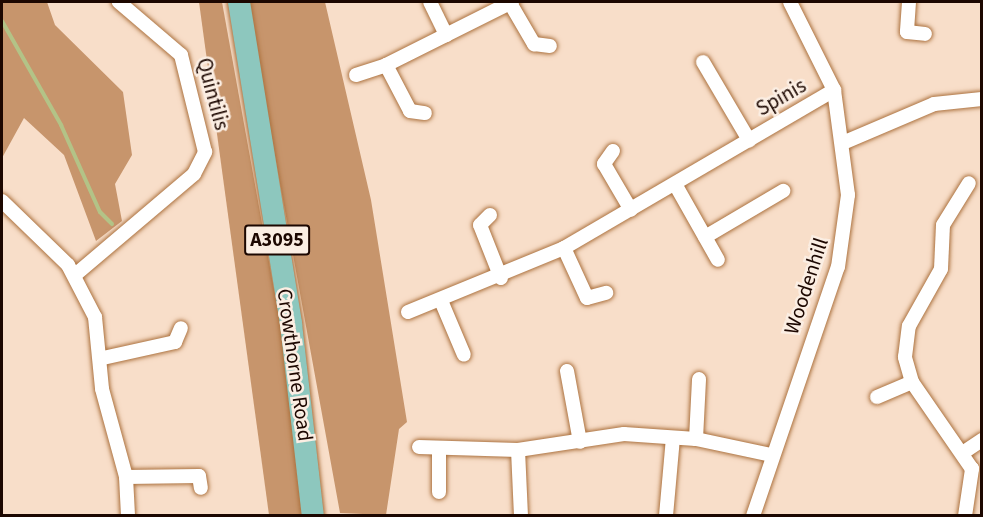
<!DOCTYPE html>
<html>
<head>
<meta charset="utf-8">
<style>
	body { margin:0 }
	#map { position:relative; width:983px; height:517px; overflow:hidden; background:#f8dec9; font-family:"Source Sans 3",sans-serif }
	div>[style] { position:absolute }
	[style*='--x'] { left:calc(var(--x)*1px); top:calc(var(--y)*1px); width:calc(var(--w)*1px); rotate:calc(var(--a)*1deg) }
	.forest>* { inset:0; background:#c7956c }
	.stream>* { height:4px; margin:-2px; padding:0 2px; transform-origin:2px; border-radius:2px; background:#b3c387 }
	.roads { filter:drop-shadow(0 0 2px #ac723f) drop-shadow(0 0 2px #ac723f) }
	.street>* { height:14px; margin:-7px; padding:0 7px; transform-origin:7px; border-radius:7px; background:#fff }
	.primary>* { height:22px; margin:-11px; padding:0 11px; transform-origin:11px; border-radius:11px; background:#8dc7be }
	span { translate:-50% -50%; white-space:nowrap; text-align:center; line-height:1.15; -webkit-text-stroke:5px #fbeee3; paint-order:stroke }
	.shield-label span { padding:2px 4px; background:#fbeee3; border:2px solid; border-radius:4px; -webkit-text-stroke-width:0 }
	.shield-label { font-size:20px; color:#1c0700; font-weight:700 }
	.street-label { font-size:21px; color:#1c0700 }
	.frame { position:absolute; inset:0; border:3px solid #1c0700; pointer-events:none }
</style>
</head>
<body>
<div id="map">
	<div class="forest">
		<i style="clip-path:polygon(2px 2px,47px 2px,55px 25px,123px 92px,132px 155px,115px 184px,122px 221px,96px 241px,64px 155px,24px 118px,2px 158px)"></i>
		<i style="clip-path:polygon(199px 2px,222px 2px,301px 439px,308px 515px,269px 515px)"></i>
		<i style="clip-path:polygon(247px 2px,325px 2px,371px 200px,407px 422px,399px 429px,386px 515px,340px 513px)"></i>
	</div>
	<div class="stream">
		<i style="--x:2;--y:21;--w:120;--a:60.4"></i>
		<i style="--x:61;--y:125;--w:95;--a:65.9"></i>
		<i style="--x:100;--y:212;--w:17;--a:45"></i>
	</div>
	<div class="roads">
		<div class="street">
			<i style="--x:430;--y:2;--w:37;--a:64"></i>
			<i style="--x:909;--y:2;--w:30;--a:94"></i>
			<i style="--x:907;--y:32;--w:18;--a:6"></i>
			<i style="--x:510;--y:3;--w:48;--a:59.7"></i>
			<i style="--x:534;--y:44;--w:16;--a:7"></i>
			<i style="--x:703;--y:62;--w:91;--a:59.5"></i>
			<i style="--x:386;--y:65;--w:52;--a:62.4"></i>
			<i style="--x:410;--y:111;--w:15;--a:8"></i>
			<i style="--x:356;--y:75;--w:32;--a:-18"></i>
			<i style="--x:386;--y:65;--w:141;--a:-26.6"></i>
			<i style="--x:845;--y:142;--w:97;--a:-23.1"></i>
			<i style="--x:934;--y:104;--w:48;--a:-5.9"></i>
			<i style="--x:613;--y:151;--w:16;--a:125"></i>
			<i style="--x:604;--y:164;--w:53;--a:59.6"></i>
			<i style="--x:675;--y:184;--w:87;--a:60.5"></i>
			<i style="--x:2;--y:201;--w:92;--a:44.1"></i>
			<i style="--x:68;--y:265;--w:59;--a:62.6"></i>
			<i style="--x:95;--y:317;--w:72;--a:84.4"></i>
			<i style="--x:102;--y:389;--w:91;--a:74.7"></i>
			<i style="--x:126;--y:477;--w:39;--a:87"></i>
			<i style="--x:490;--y:215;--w:14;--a:135"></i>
			<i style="--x:480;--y:225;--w:57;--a:68.4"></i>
			<i style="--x:705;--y:237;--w:91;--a:-30.5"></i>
			<i style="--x:564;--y:248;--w:55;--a:65.3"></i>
			<i style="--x:587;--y:298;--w:20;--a:-15"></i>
			<i style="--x:75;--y:275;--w:156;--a:-40.3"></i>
			<i style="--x:194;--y:174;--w:25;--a:-63"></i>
			<i style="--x:205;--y:152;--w:100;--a:-103.9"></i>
			<i style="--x:181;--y:55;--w:82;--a:-139.5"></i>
			<i style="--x:442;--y:303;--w:56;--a:67.1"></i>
			<i style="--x:408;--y:312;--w:169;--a:-22.3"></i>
			<i style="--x:564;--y:248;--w:313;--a:-30.3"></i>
			<i style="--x:103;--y:358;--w:74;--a:-12.5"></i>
			<i style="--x:175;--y:342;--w:15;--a:-67"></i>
			<i style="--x:567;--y:371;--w:72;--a:79.6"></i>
			<i style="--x:877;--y:397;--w:38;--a:-23"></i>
			<i style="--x:696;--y:439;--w:60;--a:-87.1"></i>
			<i style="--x:419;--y:447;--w:99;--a:1.7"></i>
			<i style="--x:518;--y:450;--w:107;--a:-8.6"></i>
			<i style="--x:624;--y:434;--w:72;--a:4"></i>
			<i style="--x:696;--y:439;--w:77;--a:12"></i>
			<i style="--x:518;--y:450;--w:66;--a:87.4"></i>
			<i style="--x:964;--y:452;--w:22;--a:-34"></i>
			<i style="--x:126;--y:477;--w:73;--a:-0.8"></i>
			<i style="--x:199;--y:476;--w:12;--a:81"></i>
			<i style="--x:439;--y:492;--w:42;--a:-90"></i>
			<i style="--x:666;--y:516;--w:78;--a:-84.9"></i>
			<i style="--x:753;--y:516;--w:263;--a:-71.2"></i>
			<i style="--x:838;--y:267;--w:73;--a:-82.1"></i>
			<i style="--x:848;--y:195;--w:106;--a:-97.6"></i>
			<i style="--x:834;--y:90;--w:98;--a:-116.6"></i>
			<i style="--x:965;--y:516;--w:48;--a:-81.5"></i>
			<i style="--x:972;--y:469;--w:106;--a:-124.6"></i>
			<i style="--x:912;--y:382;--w:26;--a:-106"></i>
			<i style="--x:905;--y:357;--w:31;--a:-83"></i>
			<i style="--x:909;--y:326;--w:65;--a:-60.7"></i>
			<i style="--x:941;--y:269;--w:44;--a:-87.4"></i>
			<i style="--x:943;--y:225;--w:49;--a:-58.2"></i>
		</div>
		<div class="primary">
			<i style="--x:239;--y:2;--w:326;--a:80.8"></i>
			<i style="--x:291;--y:324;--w:193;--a:83.5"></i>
		</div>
	</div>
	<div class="shield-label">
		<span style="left:277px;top:240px">A3095</span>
	</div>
	<div class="street-label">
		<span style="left:213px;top:94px;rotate:75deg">Quintilis</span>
		<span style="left:781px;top:97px;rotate:-30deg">Spinis</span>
		<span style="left:806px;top:286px;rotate:-72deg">Woodenhill</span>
		<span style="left:295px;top:365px;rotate:82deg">Crowthorne Road</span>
	</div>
	<div class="frame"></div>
</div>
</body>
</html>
